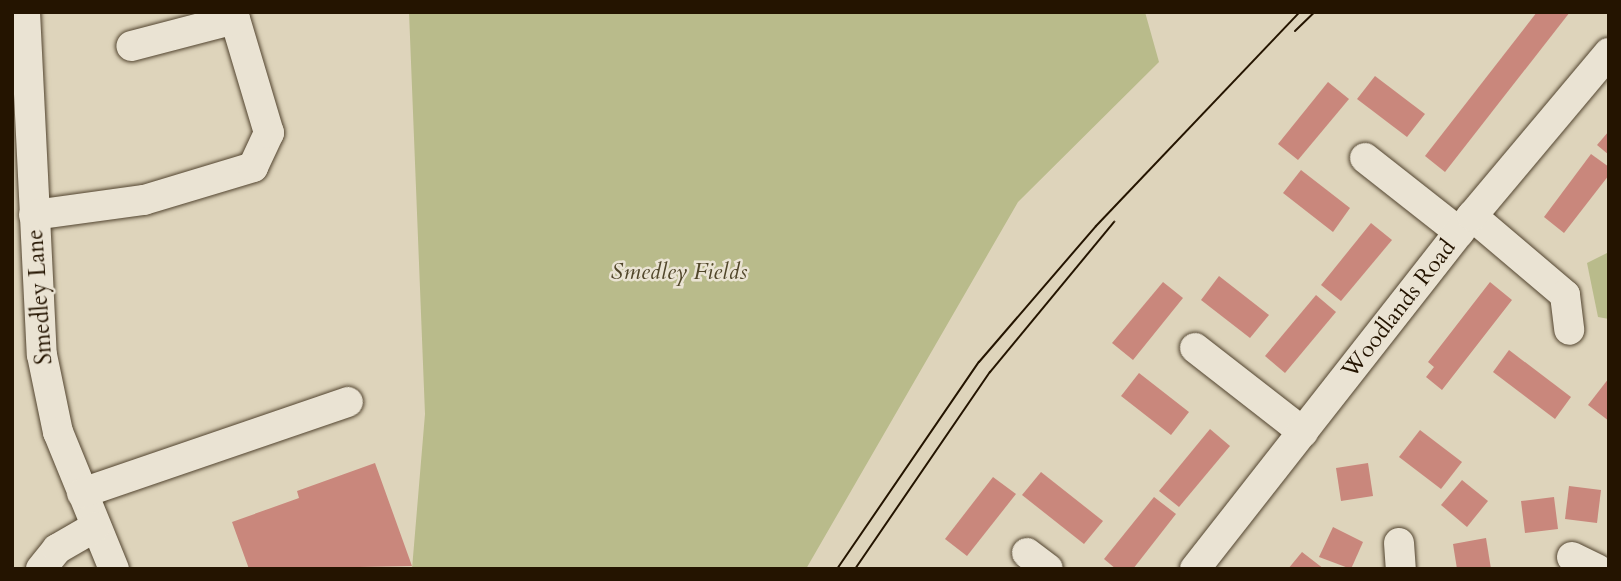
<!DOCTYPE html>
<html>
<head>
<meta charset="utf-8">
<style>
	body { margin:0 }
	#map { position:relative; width:1621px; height:581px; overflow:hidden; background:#ded4bb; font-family:Cardo,serif }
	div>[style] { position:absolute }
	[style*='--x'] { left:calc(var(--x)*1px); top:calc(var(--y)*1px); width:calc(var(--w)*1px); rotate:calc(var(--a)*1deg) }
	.green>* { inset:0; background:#b9bb8b }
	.building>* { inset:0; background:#c9877c }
	.roads { filter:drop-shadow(0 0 2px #52442f) drop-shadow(0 0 2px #52442f) }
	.minor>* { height:30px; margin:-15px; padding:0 15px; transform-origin:15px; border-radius:15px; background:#eae3d3 }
	.tram>* { height:2px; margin:-1px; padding:0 1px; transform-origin:1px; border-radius:1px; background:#241400 }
	span { translate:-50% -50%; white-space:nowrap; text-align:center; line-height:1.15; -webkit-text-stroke:5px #eae3d3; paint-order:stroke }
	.park-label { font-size:23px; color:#51462a; font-style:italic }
	.street-label { font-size:23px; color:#241400 }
	.frame { position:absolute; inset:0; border:14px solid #241400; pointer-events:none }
</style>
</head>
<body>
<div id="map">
	<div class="green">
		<i style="clip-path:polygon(409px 12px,1145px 12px,1159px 62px,1018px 202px,806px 569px,412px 569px,425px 414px)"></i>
		<i style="clip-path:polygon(1609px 252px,1609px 319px,1598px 317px,1587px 263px)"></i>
	</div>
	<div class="building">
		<i style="clip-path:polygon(1537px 12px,1570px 12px,1445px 172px,1425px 156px)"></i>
		<i style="clip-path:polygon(1375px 76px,1425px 114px,1407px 137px,1357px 99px)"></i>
		<i style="clip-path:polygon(1328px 82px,1349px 99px,1298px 160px,1278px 144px)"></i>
		<i style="clip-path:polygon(1609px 131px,1609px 155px,1597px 145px)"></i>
		<i style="clip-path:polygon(1591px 154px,1609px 167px,1609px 175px,1564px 233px,1544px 217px)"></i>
		<i style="clip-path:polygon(1301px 170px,1350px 208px,1333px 232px,1283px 193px)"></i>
		<i style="clip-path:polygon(1371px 223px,1392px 240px,1341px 301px,1321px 285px)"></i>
		<i style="clip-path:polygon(1219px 276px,1269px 315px,1250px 338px,1201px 300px)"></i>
		<i style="clip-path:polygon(1163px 282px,1183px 298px,1133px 360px,1112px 343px)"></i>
		<i style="clip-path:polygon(1490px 282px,1512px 300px,1442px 390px,1426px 377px,1434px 367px,1428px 362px)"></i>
		<i style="clip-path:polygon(1316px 295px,1336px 312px,1285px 373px,1265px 356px)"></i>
		<i style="clip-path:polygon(1509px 350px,1571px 397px,1555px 419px,1493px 372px)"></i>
		<i style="clip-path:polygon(1139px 373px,1189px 412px,1171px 435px,1121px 396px)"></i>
		<i style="clip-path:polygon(1609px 378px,1609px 421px,1588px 405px)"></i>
		<i style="clip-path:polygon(1210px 429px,1230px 446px,1179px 507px,1159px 491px)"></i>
		<i style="clip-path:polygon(1420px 430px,1462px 462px,1441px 489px,1399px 457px)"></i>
		<i style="clip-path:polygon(375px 463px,412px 566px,249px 569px,232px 522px,299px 498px,297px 491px)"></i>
		<i style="clip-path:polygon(1368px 463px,1373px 496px,1341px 501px,1336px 468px)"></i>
		<i style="clip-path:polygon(1041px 472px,1103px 521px,1084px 544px,1022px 495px)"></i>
		<i style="clip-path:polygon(993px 477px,1016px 494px,967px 556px,945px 539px)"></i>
		<i style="clip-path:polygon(1462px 480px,1488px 501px,1467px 527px,1441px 505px)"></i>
		<i style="clip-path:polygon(1569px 486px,1601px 490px,1597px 523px,1565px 519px)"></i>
		<i style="clip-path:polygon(1154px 497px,1176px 514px,1133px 569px,1116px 569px,1104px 559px)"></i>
		<i style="clip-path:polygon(1554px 497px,1558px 529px,1525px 533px,1521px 501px)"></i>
		<i style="clip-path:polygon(1333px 527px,1363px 542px,1351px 569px,1319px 557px)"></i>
		<i style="clip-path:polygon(1486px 538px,1491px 569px,1457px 569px,1453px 544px)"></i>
		<i style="clip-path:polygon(1302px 552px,1324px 569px,1288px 569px)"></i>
	</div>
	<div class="roads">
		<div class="minor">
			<i style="--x:25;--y:12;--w:343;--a:87.2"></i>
			<i style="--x:42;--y:355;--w:79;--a:78.3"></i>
			<i style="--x:58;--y:432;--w:148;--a:67.8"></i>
			<i style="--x:1365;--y:158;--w:120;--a:38.2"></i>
			<i style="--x:34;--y:215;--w:111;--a:-7.8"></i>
			<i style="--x:144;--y:200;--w:114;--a:-16.8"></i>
			<i style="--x:253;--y:167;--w:38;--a:-65"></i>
			<i style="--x:269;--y:133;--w:119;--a:-106.6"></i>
			<i style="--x:235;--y:19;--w:107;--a:165.4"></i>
			<i style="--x:1472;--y:216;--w:122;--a:40.3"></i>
			<i style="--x:1565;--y:295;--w:35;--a:83"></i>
			<i style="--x:1195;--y:348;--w:137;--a:37.9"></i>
			<i style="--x:82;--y:493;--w:281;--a:-18.9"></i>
			<i style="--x:1399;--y:543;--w:26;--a:86"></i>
			<i style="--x:1027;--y:553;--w:26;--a:37"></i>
			<i style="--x:1572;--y:557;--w:28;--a:26"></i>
			<i style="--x:41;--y:569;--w:26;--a:-51"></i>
			<i style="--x:57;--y:549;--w:44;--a:-30.1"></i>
			<i style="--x:1195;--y:569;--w:449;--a:-51.9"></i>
			<i style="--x:1472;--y:216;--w:213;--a:-50"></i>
		</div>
	</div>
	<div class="tram">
		<i style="--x:1295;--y:31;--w:28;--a:-44"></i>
		<i style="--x:837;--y:569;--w:251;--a:-55.6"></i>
		<i style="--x:979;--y:362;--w:179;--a:-49.3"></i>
		<i style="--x:1096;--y:226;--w:296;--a:-46.4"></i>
		<i style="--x:855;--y:569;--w:239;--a:-55.6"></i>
		<i style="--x:990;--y:372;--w:195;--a:-50.4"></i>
	</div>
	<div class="park-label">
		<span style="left:679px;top:272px">Smedley Fields</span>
	</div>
	<div class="street-label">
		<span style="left:40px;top:297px;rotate:-94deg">Smedley Lane</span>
		<span style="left:1399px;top:309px;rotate:-52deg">Woodlands Road</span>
	</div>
	<div class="frame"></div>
</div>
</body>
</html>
